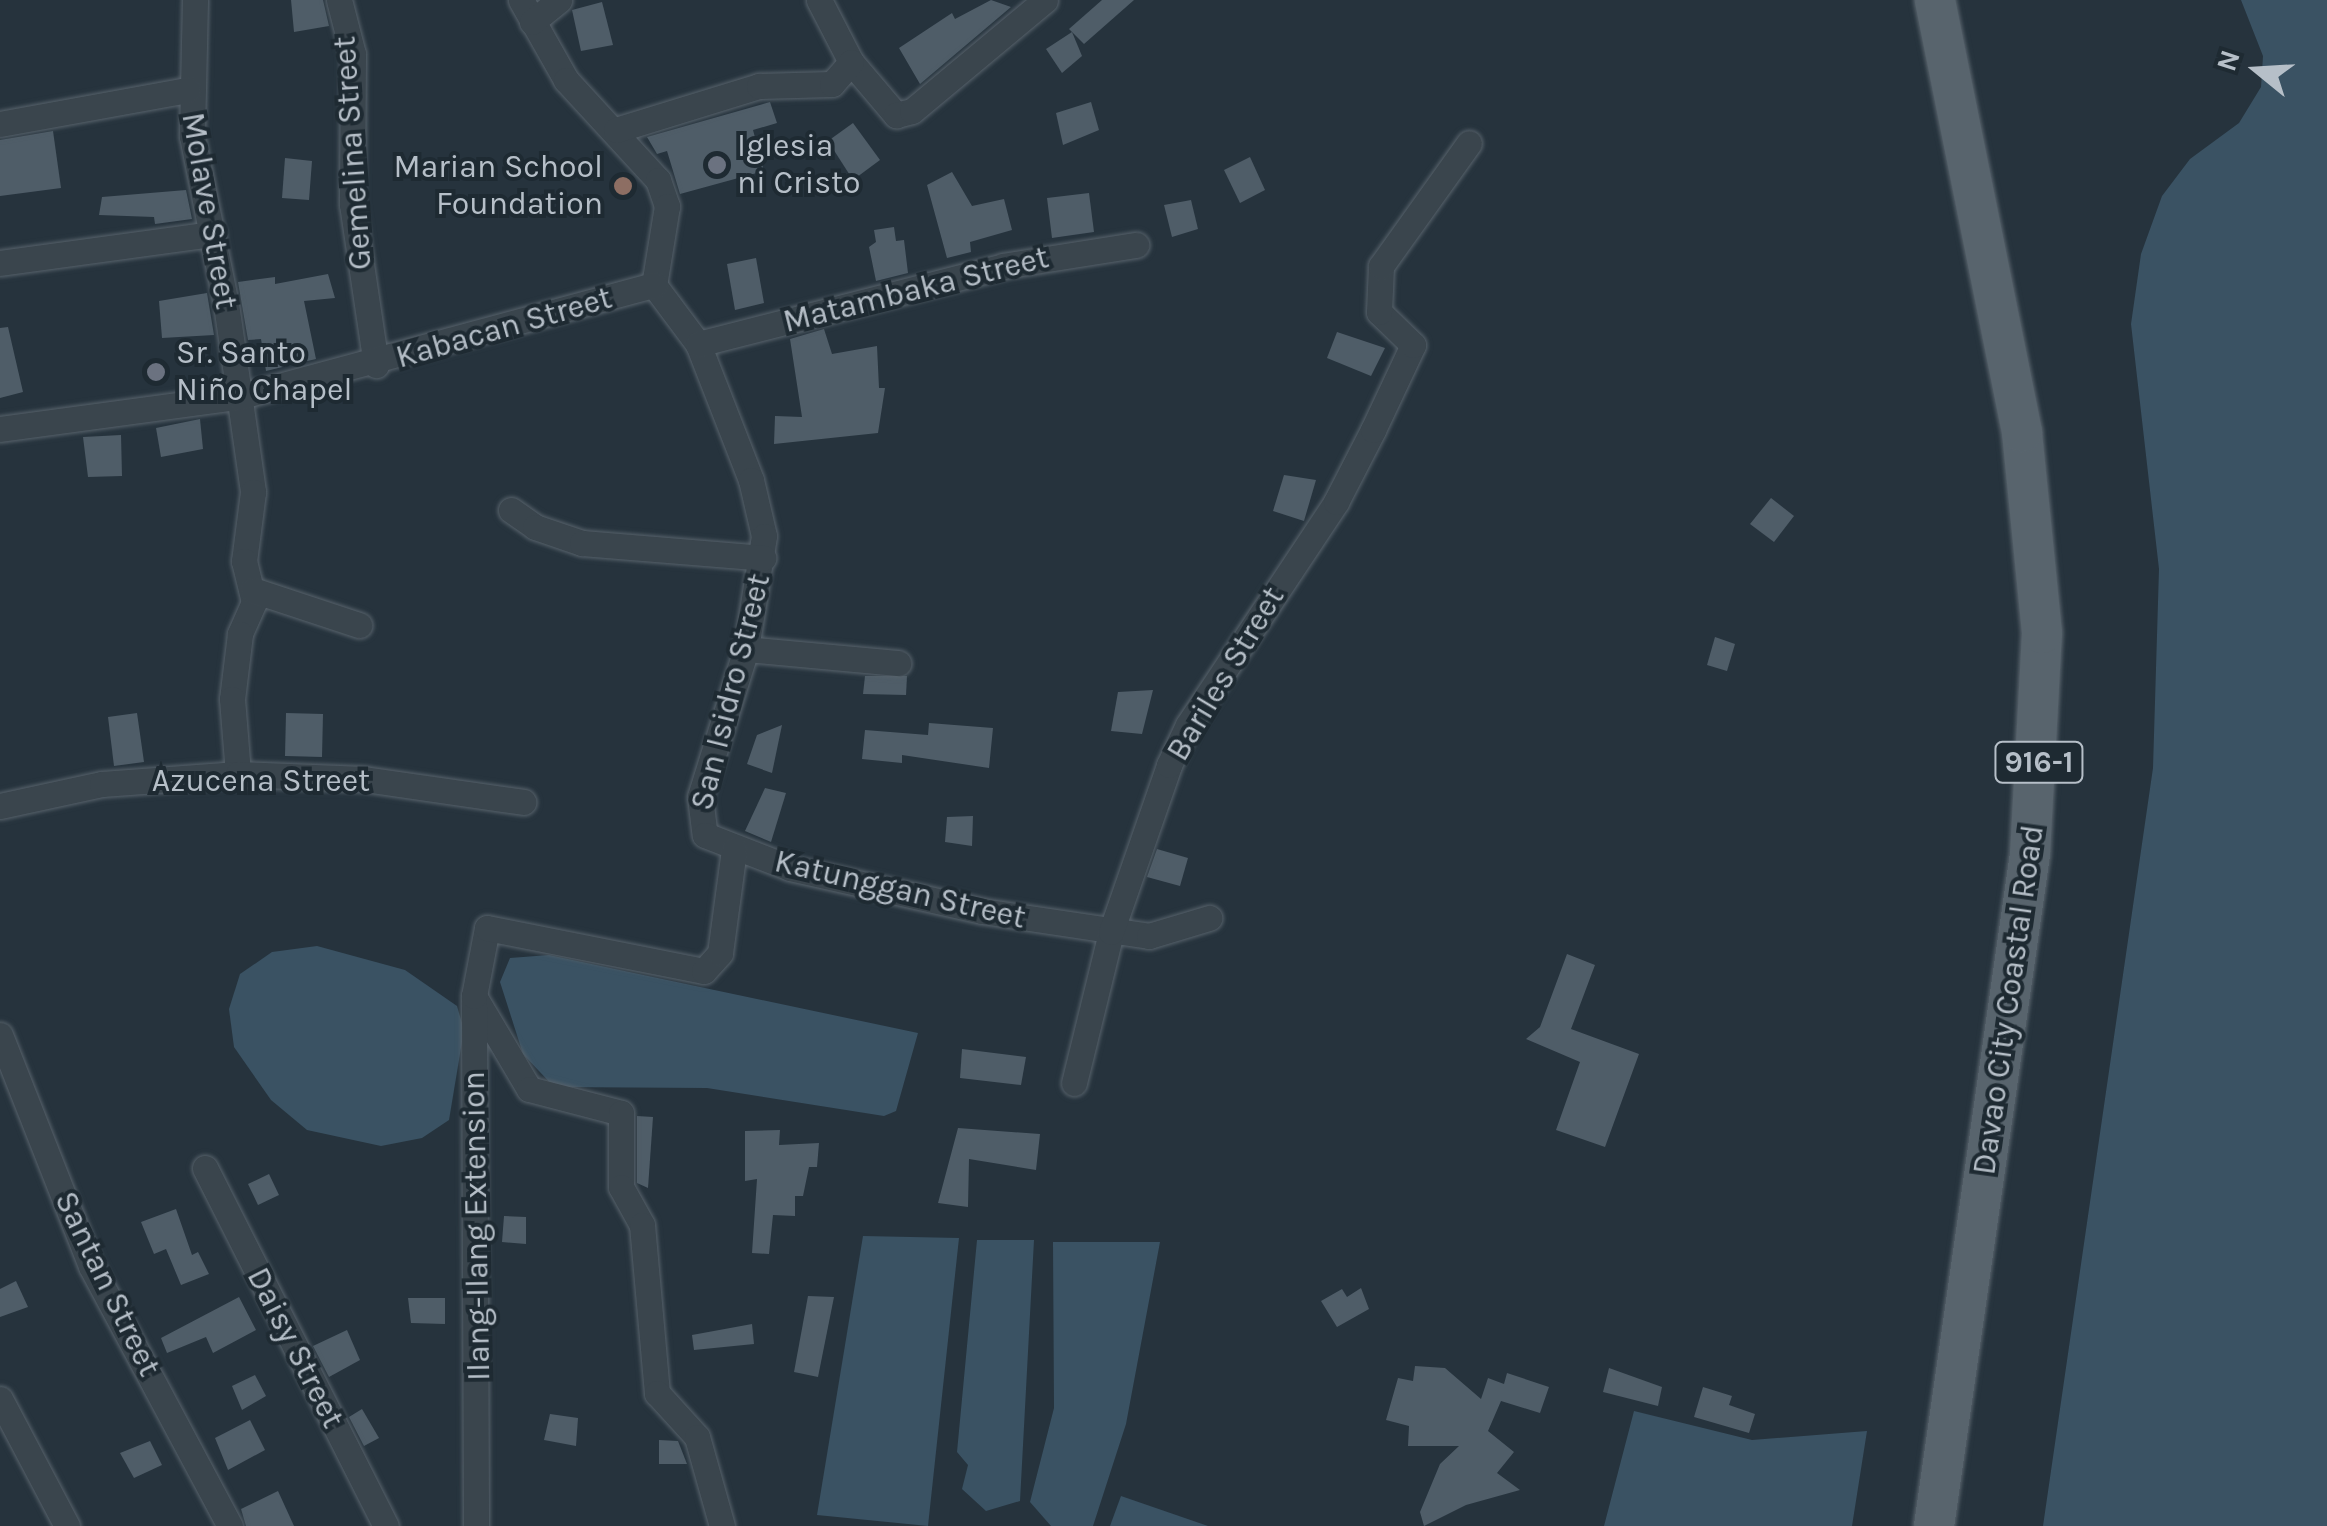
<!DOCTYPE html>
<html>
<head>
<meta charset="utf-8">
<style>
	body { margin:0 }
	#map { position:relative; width:2327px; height:1526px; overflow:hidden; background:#26333d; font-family:Karla,sans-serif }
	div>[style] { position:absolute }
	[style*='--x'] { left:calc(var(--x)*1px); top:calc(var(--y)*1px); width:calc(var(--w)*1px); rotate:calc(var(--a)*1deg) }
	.water>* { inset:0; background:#3a5263 }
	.building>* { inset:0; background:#4f5d68 }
	.roads { filter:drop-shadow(0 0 2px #57626b) drop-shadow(0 0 2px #57626b) }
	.street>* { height:25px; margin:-12.5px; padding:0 12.5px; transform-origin:12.5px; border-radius:12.5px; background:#3a454d }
	.primary>* { height:40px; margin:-20px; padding:0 20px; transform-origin:20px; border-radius:20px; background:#58646d }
	.dots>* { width:28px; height:28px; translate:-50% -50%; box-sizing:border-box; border:5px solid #1e2a32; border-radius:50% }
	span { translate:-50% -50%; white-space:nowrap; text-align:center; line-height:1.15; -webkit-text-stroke:8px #1e2a32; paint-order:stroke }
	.shield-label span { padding:2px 8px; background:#1e2a32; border:2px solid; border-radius:8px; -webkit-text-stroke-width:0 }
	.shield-label { font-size:30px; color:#b6bfc8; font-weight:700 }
	.poi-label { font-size:32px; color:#b6bfc8 }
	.left { translate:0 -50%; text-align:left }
	.right { translate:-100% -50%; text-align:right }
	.street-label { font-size:32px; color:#b6bfc8 }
	.north { position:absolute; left:2207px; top:20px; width:100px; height:100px; -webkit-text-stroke:8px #1e2a32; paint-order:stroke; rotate:288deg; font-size:28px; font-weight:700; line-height:40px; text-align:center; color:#b6bfc8 }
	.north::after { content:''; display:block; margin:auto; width:35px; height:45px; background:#b6bfc8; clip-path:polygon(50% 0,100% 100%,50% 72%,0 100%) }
</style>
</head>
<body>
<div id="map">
	<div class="water">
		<i style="clip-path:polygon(2241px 0,2327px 0,2327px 1526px,2043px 1526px,2153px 768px,2159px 569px,2131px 324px,2141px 254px,2162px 196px,2190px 159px,2239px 123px,2261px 87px,2263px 56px)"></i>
		<i style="clip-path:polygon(317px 946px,405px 970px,457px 1006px,464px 1030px,449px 1120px,422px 1138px,381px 1146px,307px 1130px,271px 1100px,234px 1047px,229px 1009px,240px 974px,272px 952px)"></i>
		<i style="clip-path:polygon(549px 955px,918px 1033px,896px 1111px,884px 1116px,707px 1088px,554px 1087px,523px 1054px,500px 982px,510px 958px)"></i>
		<i style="clip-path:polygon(863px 1236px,959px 1238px,928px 1526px,817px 1515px)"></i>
		<i style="clip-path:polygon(977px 1240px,1034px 1240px,1020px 1501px,986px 1511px,962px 1489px,968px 1465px,957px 1452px)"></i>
		<i style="clip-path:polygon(1053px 1242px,1160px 1242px,1126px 1424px,1093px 1526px,1051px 1526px,1030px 1502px,1054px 1408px)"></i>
		<i style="clip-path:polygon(1634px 1411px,1752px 1440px,1867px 1431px,1852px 1526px,1604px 1526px)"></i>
		<i style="clip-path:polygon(1121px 1496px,1208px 1526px,1110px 1526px)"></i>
	</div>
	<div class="building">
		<i style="clip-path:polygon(291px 0,323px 0,329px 26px,294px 32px)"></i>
		<i style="clip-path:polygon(991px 0,1011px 7px,920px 84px,899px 48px,952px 13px,955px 19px)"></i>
		<i style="clip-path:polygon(1102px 0,1134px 0,1084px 44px,1069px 29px)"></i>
		<i style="clip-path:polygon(602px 2px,613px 45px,581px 51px,572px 10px)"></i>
		<i style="clip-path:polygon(1072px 32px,1082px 56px,1062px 73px,1046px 49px)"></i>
		<i style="clip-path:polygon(770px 102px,777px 123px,753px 130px,764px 171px,680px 194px,667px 151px,657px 154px,647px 137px)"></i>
		<i style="clip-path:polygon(1091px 102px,1099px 130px,1063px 145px,1056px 113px)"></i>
		<i style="clip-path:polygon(853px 123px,880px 160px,853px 180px,828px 141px)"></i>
		<i style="clip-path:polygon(53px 131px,61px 188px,0 196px,0 140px)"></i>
		<i style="clip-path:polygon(1250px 157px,1265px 190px,1240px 203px,1224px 170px)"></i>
		<i style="clip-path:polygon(285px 158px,312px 161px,309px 200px,282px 198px)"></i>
		<i style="clip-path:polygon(952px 172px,972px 206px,1004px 199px,1012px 230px,970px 242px,971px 252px,947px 258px,927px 185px)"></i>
		<i style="clip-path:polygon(186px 190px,192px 219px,155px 224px,154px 217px,99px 215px,102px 197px)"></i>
		<i style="clip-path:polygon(1089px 193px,1094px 232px,1052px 238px,1047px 198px)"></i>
		<i style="clip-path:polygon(1191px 200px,1198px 229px,1172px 237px,1164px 205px)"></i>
		<i style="clip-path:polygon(894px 227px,896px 241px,904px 240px,908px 273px,876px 281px,869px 247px,876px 242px,874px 230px)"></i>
		<i style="clip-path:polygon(756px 258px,764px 303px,735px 310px,727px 264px)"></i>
		<i style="clip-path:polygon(328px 274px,335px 298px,304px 301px,316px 359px,266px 371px,261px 339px,248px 340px,238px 282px,275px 277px,275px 284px)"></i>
		<i style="clip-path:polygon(207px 293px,214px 335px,162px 338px,159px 301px)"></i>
		<i style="clip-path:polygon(8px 327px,23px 392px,0 398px,0 328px)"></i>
		<i style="clip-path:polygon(824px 329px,832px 354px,877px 346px,879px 388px,885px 388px,878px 433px,774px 444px,775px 416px,802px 417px,790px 339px)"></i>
		<i style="clip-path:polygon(1337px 332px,1385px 348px,1371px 376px,1327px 358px)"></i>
		<i style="clip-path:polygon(200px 419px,203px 449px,161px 457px,156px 428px)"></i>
		<i style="clip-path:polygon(121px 435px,122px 476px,88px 477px,83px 437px)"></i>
		<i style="clip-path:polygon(1284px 475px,1316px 480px,1304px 521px,1273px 511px)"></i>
		<i style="clip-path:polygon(1771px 498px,1794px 516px,1774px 542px,1750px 524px)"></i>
		<i style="clip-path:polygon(1715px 637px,1735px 644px,1727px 671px,1707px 665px)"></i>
		<i style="clip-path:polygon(865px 676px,907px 676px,906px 695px,863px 694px)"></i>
		<i style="clip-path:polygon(1153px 690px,1142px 734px,1111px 731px,1118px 692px)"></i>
		<i style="clip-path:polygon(137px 713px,144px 762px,114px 766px,108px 717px)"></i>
		<i style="clip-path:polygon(286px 713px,323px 714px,322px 757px,285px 756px)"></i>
		<i style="clip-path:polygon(929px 723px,993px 728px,989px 768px,902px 755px,902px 763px,862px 759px,865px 730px,928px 735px)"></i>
		<i style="clip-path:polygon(782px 725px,772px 773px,747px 764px,757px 735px)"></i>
		<i style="clip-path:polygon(765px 788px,786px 793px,771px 842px,745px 831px)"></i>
		<i style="clip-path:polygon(973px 816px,972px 846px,945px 842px,947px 817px)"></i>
		<i style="clip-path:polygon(1157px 849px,1188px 858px,1180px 886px,1147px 877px)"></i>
		<i style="clip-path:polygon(1567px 954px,1595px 965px,1571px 1029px,1639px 1054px,1605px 1147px,1556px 1130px,1580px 1062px,1526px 1039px,1540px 1027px)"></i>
		<i style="clip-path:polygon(962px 1049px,1026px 1057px,1021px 1085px,960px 1078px)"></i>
		<i style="clip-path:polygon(637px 1116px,653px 1117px,648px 1188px,637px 1183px)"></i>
		<i style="clip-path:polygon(958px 1128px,1040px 1134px,1036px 1170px,969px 1159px,968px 1207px,938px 1203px)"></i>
		<i style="clip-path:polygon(780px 1130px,779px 1145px,819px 1143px,817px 1167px,809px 1167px,803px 1196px,795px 1196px,795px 1216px,773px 1215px,769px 1254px,752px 1253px,757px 1179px,745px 1181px,745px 1131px)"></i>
		<i style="clip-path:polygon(269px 1174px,279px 1195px,258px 1205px,248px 1184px)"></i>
		<i style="clip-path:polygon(176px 1209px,192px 1255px,198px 1252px,209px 1274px,181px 1285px,166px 1249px,154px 1254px,141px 1222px)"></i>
		<i style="clip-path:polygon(504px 1216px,526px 1217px,526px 1244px,502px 1242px)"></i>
		<i style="clip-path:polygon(16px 1281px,28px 1307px,0 1317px,0 1289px)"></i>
		<i style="clip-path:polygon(1361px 1288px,1369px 1309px,1337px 1327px,1321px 1301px,1342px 1289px,1347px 1297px)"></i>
		<i style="clip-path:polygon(808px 1296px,834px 1297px,818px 1377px,794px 1372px)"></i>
		<i style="clip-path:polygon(239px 1297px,256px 1330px,213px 1353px,206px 1337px,167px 1353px,161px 1338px)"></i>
		<i style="clip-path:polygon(408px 1298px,445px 1298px,445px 1324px,411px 1323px)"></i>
		<i style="clip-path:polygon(752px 1324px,754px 1344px,694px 1350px,692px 1335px)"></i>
		<i style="clip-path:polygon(347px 1330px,360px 1360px,329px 1377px,313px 1346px)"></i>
		<i style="clip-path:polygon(1415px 1366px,1445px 1368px,1481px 1399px,1488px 1378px,1504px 1384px,1507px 1373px,1549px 1387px,1540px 1413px,1501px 1401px,1488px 1431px,1514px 1452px,1497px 1473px,1520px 1490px,1466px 1505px,1424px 1526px,1420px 1512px,1440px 1464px,1459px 1446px,1408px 1446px,1409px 1426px,1386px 1420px,1398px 1378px,1413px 1381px)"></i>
		<i style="clip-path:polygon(1609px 1368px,1662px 1387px,1658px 1406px,1603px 1392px)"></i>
		<i style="clip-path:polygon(255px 1375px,266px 1396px,242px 1410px,232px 1386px)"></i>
		<i style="clip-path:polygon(1703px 1387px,1732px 1396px,1729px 1405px,1755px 1414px,1749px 1433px,1694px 1417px)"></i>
		<i style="clip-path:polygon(362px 1409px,379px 1438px,364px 1446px,349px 1417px)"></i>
		<i style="clip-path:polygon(550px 1414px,578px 1418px,576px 1446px,544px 1440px)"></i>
		<i style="clip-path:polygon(250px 1420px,265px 1450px,228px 1470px,215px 1438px)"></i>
		<i style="clip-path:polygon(659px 1440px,678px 1441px,687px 1464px,659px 1464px)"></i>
		<i style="clip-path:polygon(150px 1441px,162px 1465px,134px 1478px,120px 1453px)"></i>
		<i style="clip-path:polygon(278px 1491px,294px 1526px,246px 1526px,241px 1509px)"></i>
	</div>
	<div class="roads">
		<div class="street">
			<i style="--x:195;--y:0;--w:136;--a:91.3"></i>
			<i style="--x:192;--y:136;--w:171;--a:78.6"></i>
			<i style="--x:226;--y:304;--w:190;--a:81.8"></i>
			<i style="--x:253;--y:492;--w:70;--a:97.4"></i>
			<i style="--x:244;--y:561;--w:42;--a:76.3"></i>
			<i style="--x:254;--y:602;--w:35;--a:114"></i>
			<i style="--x:240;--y:634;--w:65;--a:97"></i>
			<i style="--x:232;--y:699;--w:75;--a:85.4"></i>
			<i style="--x:339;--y:0;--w:56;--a:75.5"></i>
			<i style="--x:353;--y:54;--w:150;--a:90.4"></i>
			<i style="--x:352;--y:204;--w:163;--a:81.5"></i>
			<i style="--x:521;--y:0;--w:92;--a:60.6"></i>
			<i style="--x:566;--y:80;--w:136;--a:47.4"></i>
			<i style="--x:658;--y:180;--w:28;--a:71"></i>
			<i style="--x:667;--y:206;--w:80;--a:99.3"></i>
			<i style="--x:819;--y:0;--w:70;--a:62.7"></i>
			<i style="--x:851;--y:62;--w:70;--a:49.7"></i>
			<i style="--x:896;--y:115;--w:16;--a:-14"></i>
			<i style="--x:912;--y:111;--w:173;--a:-39.8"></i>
			<i style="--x:532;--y:22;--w:35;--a:-39"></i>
			<i style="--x:0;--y:124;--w:191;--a:-10.3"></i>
			<i style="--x:616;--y:130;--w:150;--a:-17.1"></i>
			<i style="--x:759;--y:86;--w:73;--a:-1.6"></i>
			<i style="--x:832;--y:84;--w:29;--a:-49"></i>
			<i style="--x:0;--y:263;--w:215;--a:-7.8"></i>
			<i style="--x:654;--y:285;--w:74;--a:53.3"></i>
			<i style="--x:698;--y:344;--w:146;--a:68.7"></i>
			<i style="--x:751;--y:480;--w:57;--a:76.9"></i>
			<i style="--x:764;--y:536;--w:114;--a:99.1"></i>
			<i style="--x:746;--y:649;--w:155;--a:107.3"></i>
			<i style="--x:700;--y:797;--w:38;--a:83"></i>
			<i style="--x:705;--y:835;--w:91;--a:21.2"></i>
			<i style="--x:790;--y:868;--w:197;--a:12.6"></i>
			<i style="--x:982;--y:911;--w:169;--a:8.5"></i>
			<i style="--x:1149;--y:936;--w:63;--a:-16.7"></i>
			<i style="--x:698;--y:344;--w:315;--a:-14.3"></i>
			<i style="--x:1003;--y:266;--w:135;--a:-9"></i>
			<i style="--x:0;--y:429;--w:240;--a:-7.7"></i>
			<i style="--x:238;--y:397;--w:431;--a:-15.1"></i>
			<i style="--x:511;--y:510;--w:29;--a:35"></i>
			<i style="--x:535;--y:527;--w:50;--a:18.8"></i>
			<i style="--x:582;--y:543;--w:182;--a:4.7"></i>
			<i style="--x:253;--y:590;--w:112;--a:18.3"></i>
			<i style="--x:746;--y:649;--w:153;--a:5.3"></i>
			<i style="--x:0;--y:806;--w:104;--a:-12.2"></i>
			<i style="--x:102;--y:784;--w:136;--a:-4.2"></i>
			<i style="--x:238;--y:774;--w:126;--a:2.3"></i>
			<i style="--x:364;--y:779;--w:161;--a:8.2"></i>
			<i style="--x:474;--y:996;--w:108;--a:59.4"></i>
			<i style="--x:529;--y:1089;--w:95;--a:14.6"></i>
			<i style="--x:621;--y:1113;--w:74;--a:90"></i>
			<i style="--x:621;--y:1187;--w:43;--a:61.1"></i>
			<i style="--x:642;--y:1225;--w:169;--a:84.9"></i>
			<i style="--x:657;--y:1393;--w:59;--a:47.7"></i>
			<i style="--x:697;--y:1437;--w:92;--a:74.3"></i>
			<i style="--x:0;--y:1035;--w:248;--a:68.5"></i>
			<i style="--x:91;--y:1266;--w:295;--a:61.9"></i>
			<i style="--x:1074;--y:1083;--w:155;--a:-76.2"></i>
			<i style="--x:1111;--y:932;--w:177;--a:-70.8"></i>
			<i style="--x:1169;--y:765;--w:44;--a:-64.6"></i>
			<i style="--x:1188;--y:725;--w:268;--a:-56.4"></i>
			<i style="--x:1336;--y:502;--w:81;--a:-62.8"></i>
			<i style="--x:1373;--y:430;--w:94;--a:-64.8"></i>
			<i style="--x:1413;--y:345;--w:47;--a:-135.9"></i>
			<i style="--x:1379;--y:312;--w:46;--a:-87.5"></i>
			<i style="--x:1381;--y:266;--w:151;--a:-54.4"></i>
			<i style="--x:205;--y:1168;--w:401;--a:63.2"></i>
			<i style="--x:0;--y:1399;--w:144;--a:62.2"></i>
			<i style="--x:476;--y:1526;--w:530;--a:-90.22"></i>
			<i style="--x:474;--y:996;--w:69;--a:-79.2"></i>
			<i style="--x:487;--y:928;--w:221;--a:11.2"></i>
			<i style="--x:704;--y:971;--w:24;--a:-48"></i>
			<i style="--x:720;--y:953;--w:104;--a:-82.3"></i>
		</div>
		<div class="primary">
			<i style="--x:1934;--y:1526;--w:679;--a:-81.87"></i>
			<i style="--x:2030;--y:854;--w:221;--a:-86.9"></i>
			<i style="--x:2042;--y:633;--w:202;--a:-95.7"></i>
			<i style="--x:2022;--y:432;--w:441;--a:-101.4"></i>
		</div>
	</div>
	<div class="dots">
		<i style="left:717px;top:165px;background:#6b7280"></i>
		<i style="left:623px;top:186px;background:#8d6e63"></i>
		<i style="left:156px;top:372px;background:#6b7280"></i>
	</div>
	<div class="shield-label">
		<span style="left:2039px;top:762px">916-1</span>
	</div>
	<div class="poi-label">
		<span class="left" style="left:737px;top:165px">Iglesia<br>ni Cristo</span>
		<span class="right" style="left:603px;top:186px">Marian School<br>Foundation</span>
		<span class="left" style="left:176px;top:372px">Sr. Santo<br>Niño Chapel</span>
	</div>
	<div class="street-label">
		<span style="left:353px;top:153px;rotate:-94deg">Gemelina Street</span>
		<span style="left:209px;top:211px;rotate:80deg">Molave Street</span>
		<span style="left:916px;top:290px;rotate:-14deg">Matambaka Street</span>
		<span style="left:504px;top:328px;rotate:-16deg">Kabacan Street</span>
		<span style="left:1226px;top:674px;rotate:-59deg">Bariles Street</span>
		<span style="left:731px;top:692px;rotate:-76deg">San Isidro Street</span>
		<span style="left:261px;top:781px">Azucena Street</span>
		<span style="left:900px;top:890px;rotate:13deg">Katunggan Street</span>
		<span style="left:2009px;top:1000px;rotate:-82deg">Davao City Coastal Road</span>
		<span style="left:477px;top:1226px;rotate:-91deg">Ilang-Ilang Extension</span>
		<span style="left:107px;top:1284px;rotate:64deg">Santan Street</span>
		<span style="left:295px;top:1348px;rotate:63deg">Daisy Street</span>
	</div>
	<div class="north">N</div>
</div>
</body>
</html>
